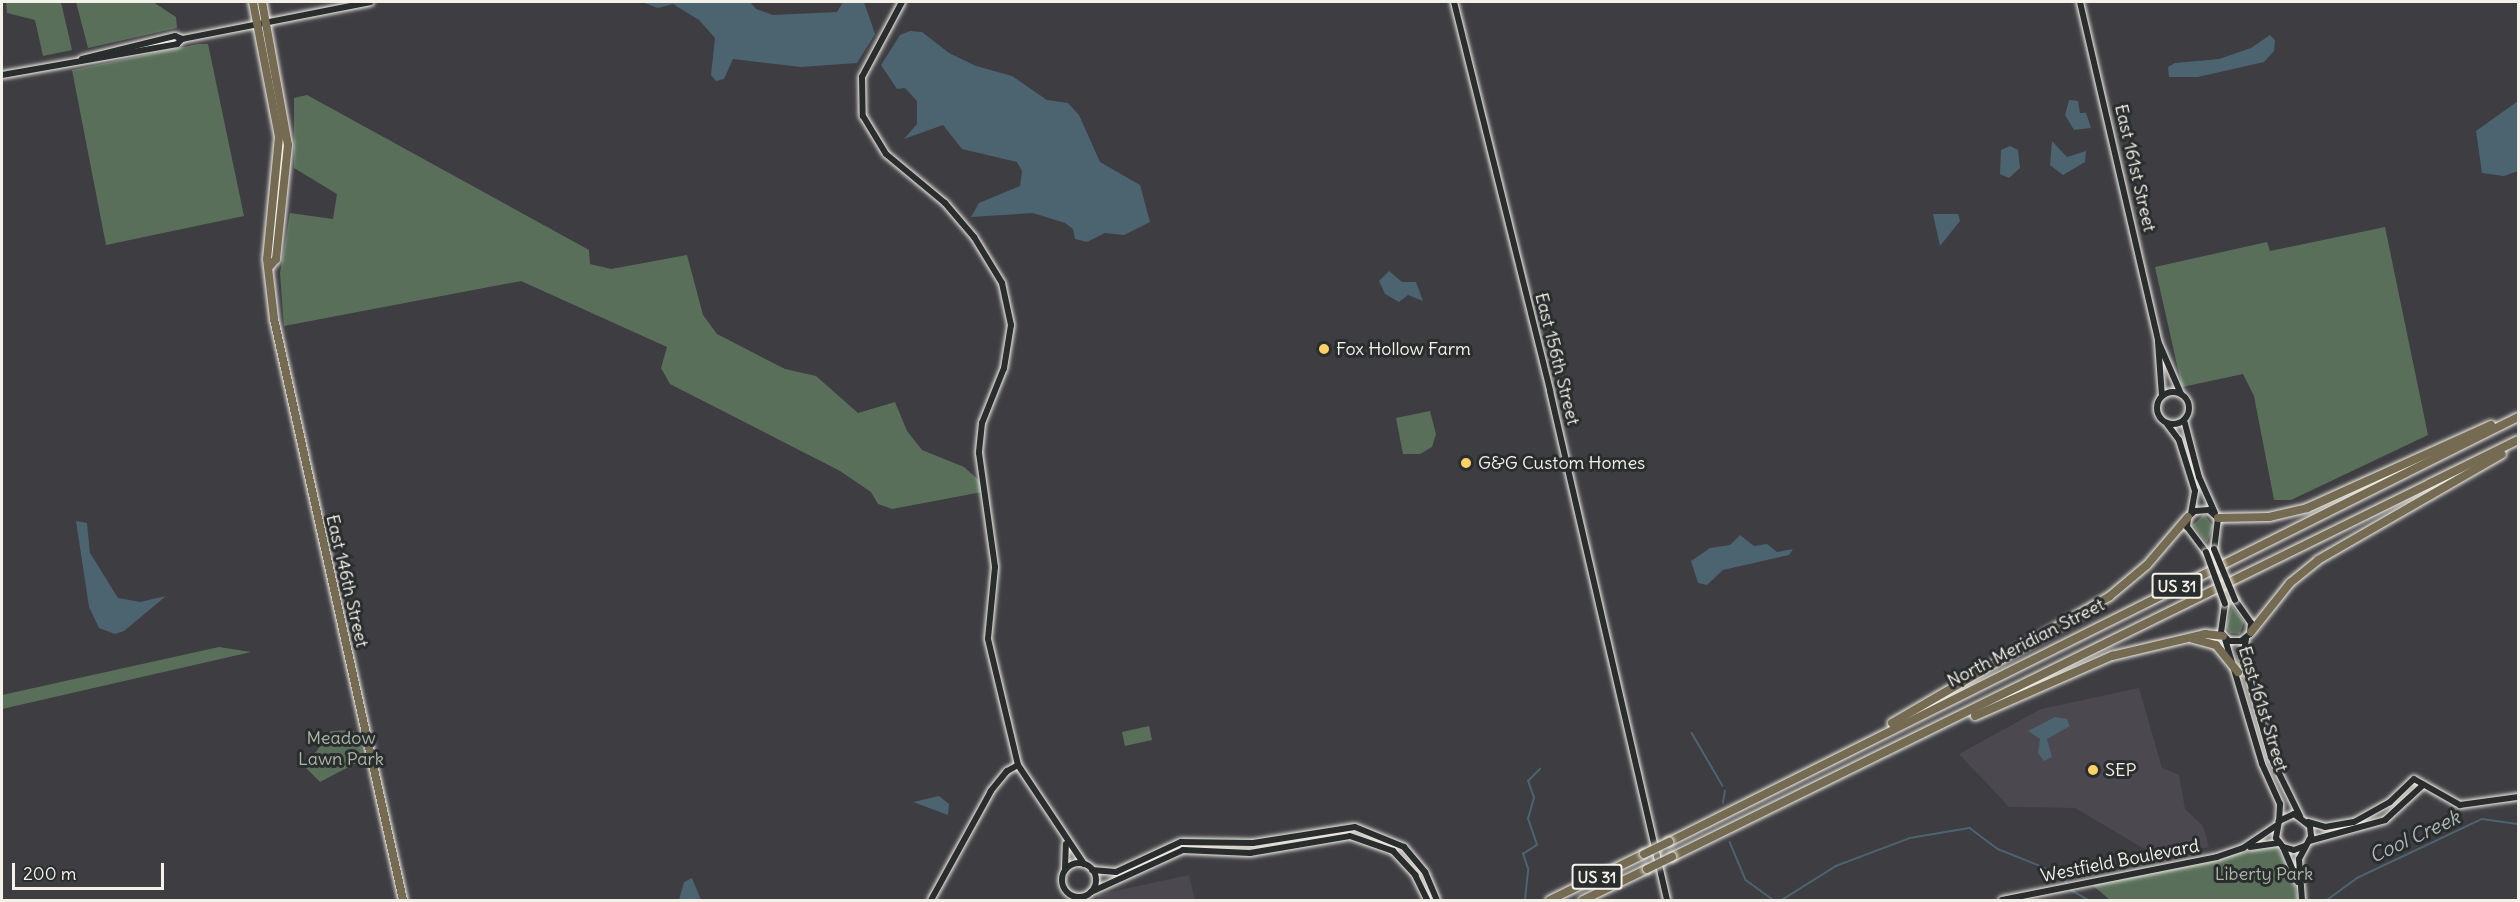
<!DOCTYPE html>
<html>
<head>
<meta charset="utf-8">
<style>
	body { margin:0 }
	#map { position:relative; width:2520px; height:902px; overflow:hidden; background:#3e3d42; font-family:Delius,sans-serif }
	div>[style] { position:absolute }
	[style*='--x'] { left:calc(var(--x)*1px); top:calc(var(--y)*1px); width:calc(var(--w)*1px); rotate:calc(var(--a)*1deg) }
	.built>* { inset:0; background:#4c4850 }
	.green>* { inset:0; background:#596f5a }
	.water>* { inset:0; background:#4c6370 }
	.stream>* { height:1.5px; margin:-0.75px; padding:0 0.75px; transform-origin:0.75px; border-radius:0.75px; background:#4c6370 }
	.roads { filter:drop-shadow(0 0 2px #f4f1e8) drop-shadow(0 0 2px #f4f1e8) }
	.tertiary>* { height:6px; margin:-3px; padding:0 3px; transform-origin:3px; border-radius:3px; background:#2a2d2e }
	.tertiary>.ring { margin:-3px; padding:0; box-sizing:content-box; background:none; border:6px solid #2a2d2e; border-radius:50% }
	.primary>* { height:8px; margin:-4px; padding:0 4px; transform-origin:4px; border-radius:4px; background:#746b52 }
	.motorway>* { height:8px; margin:-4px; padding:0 4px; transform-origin:4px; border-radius:4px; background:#746b52 }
	.bridges { filter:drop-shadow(0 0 2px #f4f1e8) drop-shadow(0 0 2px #f4f1e8) }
	.tertiary-bridge>* { height:6px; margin:-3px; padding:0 3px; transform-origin:3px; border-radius:3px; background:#2a2d2e }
	.motorway-bridge>* { height:8px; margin:-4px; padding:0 4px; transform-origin:4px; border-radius:4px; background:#746b52 }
	.dots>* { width:16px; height:16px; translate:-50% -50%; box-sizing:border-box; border:3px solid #2a2d2e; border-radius:50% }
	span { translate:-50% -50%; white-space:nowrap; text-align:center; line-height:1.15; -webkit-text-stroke:6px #2a2d2e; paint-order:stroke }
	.shield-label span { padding:2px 4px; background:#2a2d2e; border:2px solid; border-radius:4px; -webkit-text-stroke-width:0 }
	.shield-label { font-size:16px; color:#f4f1e8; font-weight:700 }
	.street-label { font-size:18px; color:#f4f1e8 }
	.poi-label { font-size:18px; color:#f4f1e8 }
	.left { translate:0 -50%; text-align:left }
	.park-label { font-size:18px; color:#aeb6a8 }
	.water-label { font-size:20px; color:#b1b8b8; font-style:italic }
	.frame { position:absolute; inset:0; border:3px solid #f4f1e8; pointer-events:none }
	.scale { position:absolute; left:12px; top:863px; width:152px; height:27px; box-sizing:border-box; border:3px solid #f4f1e8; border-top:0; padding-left:8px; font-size:18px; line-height:21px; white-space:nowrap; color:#f4f1e8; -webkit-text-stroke:4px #2a2d2e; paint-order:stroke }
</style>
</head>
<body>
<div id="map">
	<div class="built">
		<i style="clip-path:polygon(2139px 688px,2162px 768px,2179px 775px,2185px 809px,2203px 826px,2209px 847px,2158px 857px,2075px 808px,2009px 807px,1959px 754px,2041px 709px)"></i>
		<i style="clip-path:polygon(1189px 875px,1195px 900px,1097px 900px,1097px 895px)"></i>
	</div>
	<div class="green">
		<i style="clip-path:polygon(6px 2px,61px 2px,72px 50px,43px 56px,35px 20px,7px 13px)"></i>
		<i style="clip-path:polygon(76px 2px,153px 2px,176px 17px,177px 28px,88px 48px)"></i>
		<i style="clip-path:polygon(198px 44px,208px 44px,244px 216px,106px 245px,72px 70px)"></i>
		<i style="clip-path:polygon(307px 95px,589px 250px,590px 264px,611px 269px,687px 255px,703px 315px,717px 334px,785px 369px,816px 376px,858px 413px,895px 402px,907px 431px,922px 450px,964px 467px,981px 482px,982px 492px,892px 509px,878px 504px,871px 492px,840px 471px,670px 384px,661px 368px,667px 347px,521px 281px,284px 326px,280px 273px,290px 213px,333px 219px,337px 194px,294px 168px,294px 98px)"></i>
		<i style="clip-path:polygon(2385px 227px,2428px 435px,2291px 500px,2274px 500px,2254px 396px,2243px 374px,2182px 387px,2155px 267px,2267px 242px,2270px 251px)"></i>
		<i style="clip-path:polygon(1430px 411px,1436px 434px,1432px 447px,1420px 454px,1403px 454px,1396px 418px)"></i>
		<i style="clip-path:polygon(2204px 514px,2213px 526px,2207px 543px,2193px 525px)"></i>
		<i style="clip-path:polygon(2232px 606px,2244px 622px,2240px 634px,2230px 633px,2226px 627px)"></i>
		<i style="clip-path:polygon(219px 647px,251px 652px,2px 709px,2px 695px)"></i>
		<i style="clip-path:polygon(1149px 726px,1152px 740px,1125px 746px,1122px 732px)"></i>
		<i style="clip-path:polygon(352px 730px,358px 735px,364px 759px,320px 782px,305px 767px,331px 731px)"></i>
		<i style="clip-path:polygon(2276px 846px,2293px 876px,2298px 900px,2110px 900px,2090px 883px)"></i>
	</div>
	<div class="water">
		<i style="clip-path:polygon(642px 2px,750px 2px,756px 9px,773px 15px,837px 12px,843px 2px,864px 2px,875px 34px,857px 63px,801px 67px,733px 59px,724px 79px,716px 81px,711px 75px,715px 38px,699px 20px,673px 4px,658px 8px)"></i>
		<i style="clip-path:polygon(910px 31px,922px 32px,949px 53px,976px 66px,1012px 76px,1047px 100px,1068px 103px,1079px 115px,1100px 162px,1140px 185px,1150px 222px,1124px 235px,1105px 233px,1087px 242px,1075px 239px,1073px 229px,1065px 223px,1033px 213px,971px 217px,979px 203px,1020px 186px,1022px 171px,1017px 162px,962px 149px,943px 125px,904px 139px,917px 124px,917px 101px,905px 88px,897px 89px,881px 65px,900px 35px)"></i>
		<i style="clip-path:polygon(2270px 35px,2275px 40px,2274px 51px,2264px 62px,2198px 77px,2169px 77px,2168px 67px,2175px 63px,2219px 59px,2251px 48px)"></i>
		<i style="clip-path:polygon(2069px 100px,2078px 101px,2080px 113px,2086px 113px,2091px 128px,2074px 130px,2065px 115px)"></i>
		<i style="clip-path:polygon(2518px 101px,2518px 171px,2504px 176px,2482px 173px,2476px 131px)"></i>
		<i style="clip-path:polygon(2052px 141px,2067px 157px,2086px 151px,2085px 162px,2063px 175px,2050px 165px)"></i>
		<i style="clip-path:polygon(2010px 146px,2018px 150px,2020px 168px,2009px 178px,2000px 174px,2001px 150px)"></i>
		<i style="clip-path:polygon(1933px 214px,1958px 214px,1960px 221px,1940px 246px)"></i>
		<i style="clip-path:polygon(1389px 271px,1402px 282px,1416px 282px,1423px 301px,1408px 295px,1399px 302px,1385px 294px,1379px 281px)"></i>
		<i style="clip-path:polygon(76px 521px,87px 523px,90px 553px,118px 598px,140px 602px,166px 596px,124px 631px,115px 634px,99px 628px,89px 607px)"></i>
		<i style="clip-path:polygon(1740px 535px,1754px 546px,1767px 544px,1777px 552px,1793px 549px,1789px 555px,1723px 570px,1707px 585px,1698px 583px,1691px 561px,1710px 548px,1730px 545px)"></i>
		<i style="clip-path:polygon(2055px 717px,2067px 719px,2070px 726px,2047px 739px,2052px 757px,2044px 761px,2038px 753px,2040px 739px,2028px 731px)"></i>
		<i style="clip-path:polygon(939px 796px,949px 804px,948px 815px,913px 802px)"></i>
		<i style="clip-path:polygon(692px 878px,701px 900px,679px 900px,684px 882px)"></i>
	</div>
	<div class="stream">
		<i style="--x:1692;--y:733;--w:61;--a:59.7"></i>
		<i style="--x:1723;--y:803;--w:12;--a:-81"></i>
		<i style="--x:1730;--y:842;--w:41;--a:67.2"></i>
		<i style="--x:1746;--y:880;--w:34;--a:36"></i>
		<i style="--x:2071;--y:890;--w:20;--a:30"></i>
		<i style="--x:1525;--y:900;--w:31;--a:-84"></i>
		<i style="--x:1528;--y:869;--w:16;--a:-108"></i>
		<i style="--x:1523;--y:854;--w:17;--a:-33"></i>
		<i style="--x:1537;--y:845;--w:28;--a:-109"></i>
		<i style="--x:1528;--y:819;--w:22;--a:-74"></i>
		<i style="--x:1534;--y:798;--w:18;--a:-109"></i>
		<i style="--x:1528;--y:781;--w:17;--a:-45"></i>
		<i style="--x:1782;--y:900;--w:64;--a:-32.2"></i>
		<i style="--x:1836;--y:866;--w:79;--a:-20.7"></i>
		<i style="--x:1910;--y:838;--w:61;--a:-9.5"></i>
		<i style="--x:1970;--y:828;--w:35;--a:37"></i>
		<i style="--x:1998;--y:849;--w:65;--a:21.8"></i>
		<i style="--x:2058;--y:873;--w:13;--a:48"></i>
		<i style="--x:2327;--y:900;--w:37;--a:-36"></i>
		<i style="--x:2357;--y:878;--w:138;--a:-25.3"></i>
		<i style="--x:2482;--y:819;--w:36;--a:8"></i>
	</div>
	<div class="roads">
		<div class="tertiary">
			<i style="--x:902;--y:2;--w:85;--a:118.1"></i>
			<i style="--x:862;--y:77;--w:39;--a:89"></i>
			<i style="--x:863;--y:116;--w:44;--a:58.8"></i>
			<i style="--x:886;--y:154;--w:77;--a:39.7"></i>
			<i style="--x:945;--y:203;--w:45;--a:49.5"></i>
			<i style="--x:974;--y:237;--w:54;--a:58.7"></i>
			<i style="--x:1002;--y:283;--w:43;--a:77.9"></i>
			<i style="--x:1011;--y:325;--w:44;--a:99.2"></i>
			<i style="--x:1004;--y:368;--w:59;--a:111.8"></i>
			<i style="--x:982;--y:423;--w:30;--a:96"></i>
			<i style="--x:979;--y:453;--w:115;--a:82"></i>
			<i style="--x:995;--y:567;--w:72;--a:95.6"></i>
			<i style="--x:988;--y:639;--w:130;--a:76.6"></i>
			<i style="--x:1018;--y:765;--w:13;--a:151"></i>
			<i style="--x:1007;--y:771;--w:26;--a:129"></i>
			<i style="--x:991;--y:791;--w:124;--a:118.8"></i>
			<i style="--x:1454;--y:2;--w:401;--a:76.1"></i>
			<i style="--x:1550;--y:391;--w:522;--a:77.05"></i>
			<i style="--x:2080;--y:2;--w:348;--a:77"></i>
			<i style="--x:2158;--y:341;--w:58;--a:66.5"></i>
			<i style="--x:82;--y:59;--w:96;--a:-13.9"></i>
			<i style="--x:175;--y:36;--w:8;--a:23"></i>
			<i style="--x:2;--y:75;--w:178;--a:-10"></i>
			<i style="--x:177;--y:44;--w:7;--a:-45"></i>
			<i style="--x:182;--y:39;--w:192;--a:-11.1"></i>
			<i style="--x:2158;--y:342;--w:54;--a:85.8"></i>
			<i class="ring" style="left:2157px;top:392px;width:26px;height:26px"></i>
			<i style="--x:2184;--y:420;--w:59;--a:75.3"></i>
			<i style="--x:2199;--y:477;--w:39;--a:66"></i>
			<i style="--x:2167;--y:424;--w:20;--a:53"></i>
			<i style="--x:2179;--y:440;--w:53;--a:72.6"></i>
			<i style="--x:2195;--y:491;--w:22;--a:100"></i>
			<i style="--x:2206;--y:552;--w:31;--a:-127"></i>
			<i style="--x:2187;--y:527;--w:10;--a:-84"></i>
			<i style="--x:2188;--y:517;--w:9;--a:-41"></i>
			<i style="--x:2195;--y:511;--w:14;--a:-4"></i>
			<i style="--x:2209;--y:510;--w:12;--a:42"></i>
			<i style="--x:2218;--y:518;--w:31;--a:97"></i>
			<i style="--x:2225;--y:604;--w:29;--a:98"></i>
			<i style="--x:2221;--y:633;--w:11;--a:45"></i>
			<i style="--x:2229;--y:641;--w:12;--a:0"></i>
			<i style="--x:2241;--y:641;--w:11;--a:-38"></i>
			<i style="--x:2250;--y:634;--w:11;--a:-85"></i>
			<i style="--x:2251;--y:623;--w:28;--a:-125"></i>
			<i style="--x:2225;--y:639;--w:130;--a:73.5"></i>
			<i style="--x:2262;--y:764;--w:44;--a:65.8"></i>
			<i style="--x:2280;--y:804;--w:17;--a:93"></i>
			<i style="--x:2246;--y:639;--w:18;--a:99"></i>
			<i style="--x:2243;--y:657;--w:104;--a:74.4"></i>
			<i style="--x:2271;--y:757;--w:66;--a:63.8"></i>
			<i style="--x:1018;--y:765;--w:119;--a:56.3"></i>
			<i style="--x:2308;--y:822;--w:18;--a:16"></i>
			<i style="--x:2325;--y:827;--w:29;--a:-10"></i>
			<i style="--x:2354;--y:822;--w:41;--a:-29.1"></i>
			<i style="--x:2390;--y:802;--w:33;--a:-44"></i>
			<i style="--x:2414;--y:779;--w:53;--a:29.5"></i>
			<i style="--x:2460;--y:805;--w:59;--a:-7.9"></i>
			<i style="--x:2309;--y:841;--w:79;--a:-15.4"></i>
			<i style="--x:2385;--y:820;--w:52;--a:-42.6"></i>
			<i style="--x:2250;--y:847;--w:28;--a:-8"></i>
			<i style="--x:2283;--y:847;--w:38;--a:67"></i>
			<i class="ring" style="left:1062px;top:863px;width:28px;height:28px"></i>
			<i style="--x:1065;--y:869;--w:25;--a:-88"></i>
			<i style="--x:1092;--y:870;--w:24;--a:5"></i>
			<i style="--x:1116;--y:872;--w:72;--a:-24.8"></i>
			<i style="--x:1181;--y:842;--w:72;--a:0.8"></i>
			<i style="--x:1253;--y:843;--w:103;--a:-8.9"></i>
			<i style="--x:1355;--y:827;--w:53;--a:22.2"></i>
			<i style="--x:1404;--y:847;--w:33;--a:50"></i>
			<i style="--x:1425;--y:872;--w:30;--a:67"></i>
			<i style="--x:1091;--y:892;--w:101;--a:-24.5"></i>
			<i style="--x:1183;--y:850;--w:67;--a:2.6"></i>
			<i style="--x:1250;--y:853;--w:101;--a:-9.6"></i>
			<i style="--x:1350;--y:836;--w:46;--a:19.2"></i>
			<i style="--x:1393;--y:851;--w:33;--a:47"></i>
			<i style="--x:1415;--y:875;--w:28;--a:64"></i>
			<i style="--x:2002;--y:900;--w:219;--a:-11.3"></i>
			<i style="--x:2217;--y:857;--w:28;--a:-19"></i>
			<i style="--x:2243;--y:848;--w:40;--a:-34"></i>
			<i style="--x:2302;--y:900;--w:41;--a:-94.2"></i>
			<i style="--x:2299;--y:859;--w:26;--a:-62"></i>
			<i style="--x:2311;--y:836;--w:10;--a:-96"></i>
			<i style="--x:2310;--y:826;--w:20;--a:-143"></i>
			<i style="--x:2294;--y:814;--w:17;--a:155"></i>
			<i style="--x:2279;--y:821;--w:17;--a:100"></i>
			<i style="--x:2276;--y:838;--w:11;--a:52"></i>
			<i style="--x:2283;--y:847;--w:11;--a:15"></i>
			<i style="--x:2294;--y:850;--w:12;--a:-20"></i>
		</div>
		<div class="primary">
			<i style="--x:253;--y:2;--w:137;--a:79.1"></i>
			<i style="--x:279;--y:137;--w:123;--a:95.6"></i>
			<i style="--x:267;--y:259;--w:60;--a:83.3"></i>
			<i style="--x:274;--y:319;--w:595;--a:77.48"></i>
			<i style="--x:262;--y:2;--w:145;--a:79.7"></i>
			<i style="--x:288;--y:145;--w:115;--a:96"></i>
			<i style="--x:276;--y:259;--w:9;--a:131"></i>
		</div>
		<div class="motorway">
			<i style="--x:2218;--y:518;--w:51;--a:-1.1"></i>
			<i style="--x:2269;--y:517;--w:39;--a:-13"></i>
			<i style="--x:2307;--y:508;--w:202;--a:-24.3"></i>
			<i style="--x:2251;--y:632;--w:63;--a:-51.5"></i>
			<i style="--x:2290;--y:583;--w:36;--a:-39"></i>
			<i style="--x:2318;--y:560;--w:212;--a:-29.9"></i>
			<i style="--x:2193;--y:639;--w:24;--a:15"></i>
			<i style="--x:2216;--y:645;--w:35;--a:51"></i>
			<i style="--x:1975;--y:716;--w:150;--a:-23.7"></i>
			<i style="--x:2112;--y:656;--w:96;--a:-13.3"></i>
			<i style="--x:2205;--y:634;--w:18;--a:6"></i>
			<i style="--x:1892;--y:723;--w:252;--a:-30.2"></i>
			<i style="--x:2110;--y:596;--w:48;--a:-40"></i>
			<i style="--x:2147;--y:565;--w:63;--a:-49.5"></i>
			<i style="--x:1669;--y:842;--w:949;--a:-26.59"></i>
			<i style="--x:1672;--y:857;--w:943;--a:-26.24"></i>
			<i style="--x:1550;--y:900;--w:105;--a:-26.1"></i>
			<i style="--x:1583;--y:900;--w:71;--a:-25.8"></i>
		</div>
	</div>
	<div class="bridges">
		<div class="tertiary-bridge">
			<i style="--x:2214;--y:549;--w:55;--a:67.6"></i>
			<i style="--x:2206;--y:552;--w:55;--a:69.9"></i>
		</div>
		<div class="motorway-bridge">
			<i style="--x:1644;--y:854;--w:28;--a:-26"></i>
			<i style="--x:1647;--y:869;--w:28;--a:-26"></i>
		</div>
	</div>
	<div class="dots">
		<i style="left:1324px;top:349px;background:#ffd166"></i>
		<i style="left:1466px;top:463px;background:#ffd166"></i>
		<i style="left:2093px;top:770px;background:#ffd166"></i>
	</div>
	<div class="shield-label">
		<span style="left:2177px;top:586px">US 31</span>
		<span style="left:1597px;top:877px">US 31</span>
	</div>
	<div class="street-label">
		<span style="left:2135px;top:168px;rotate:77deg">East 161st Street</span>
		<span style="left:1557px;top:359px;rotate:76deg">East 156th Street</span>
		<span style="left:347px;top:581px;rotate:77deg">East 146th Street</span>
		<span style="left:2026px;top:643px;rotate:-27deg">North Meridian Street</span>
		<span style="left:2263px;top:709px;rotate:73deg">East 161st Street</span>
		<span style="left:2120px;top:861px;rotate:-11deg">Westfield Boulevard</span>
	</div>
	<div class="poi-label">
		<span class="left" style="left:1336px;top:349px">Fox Hollow Farm</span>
		<span class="left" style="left:1478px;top:463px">G&amp;G Custom Homes</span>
		<span class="left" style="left:2105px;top:770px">SEP</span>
	</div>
	<div class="park-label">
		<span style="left:341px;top:749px">Meadow<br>Lawn Park</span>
		<span style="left:2264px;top:874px">Liberty Park</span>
	</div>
	<div class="water-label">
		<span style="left:2414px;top:836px;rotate:-25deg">Cool Creek</span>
	</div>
	<div class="frame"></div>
	<div class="scale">200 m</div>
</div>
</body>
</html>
